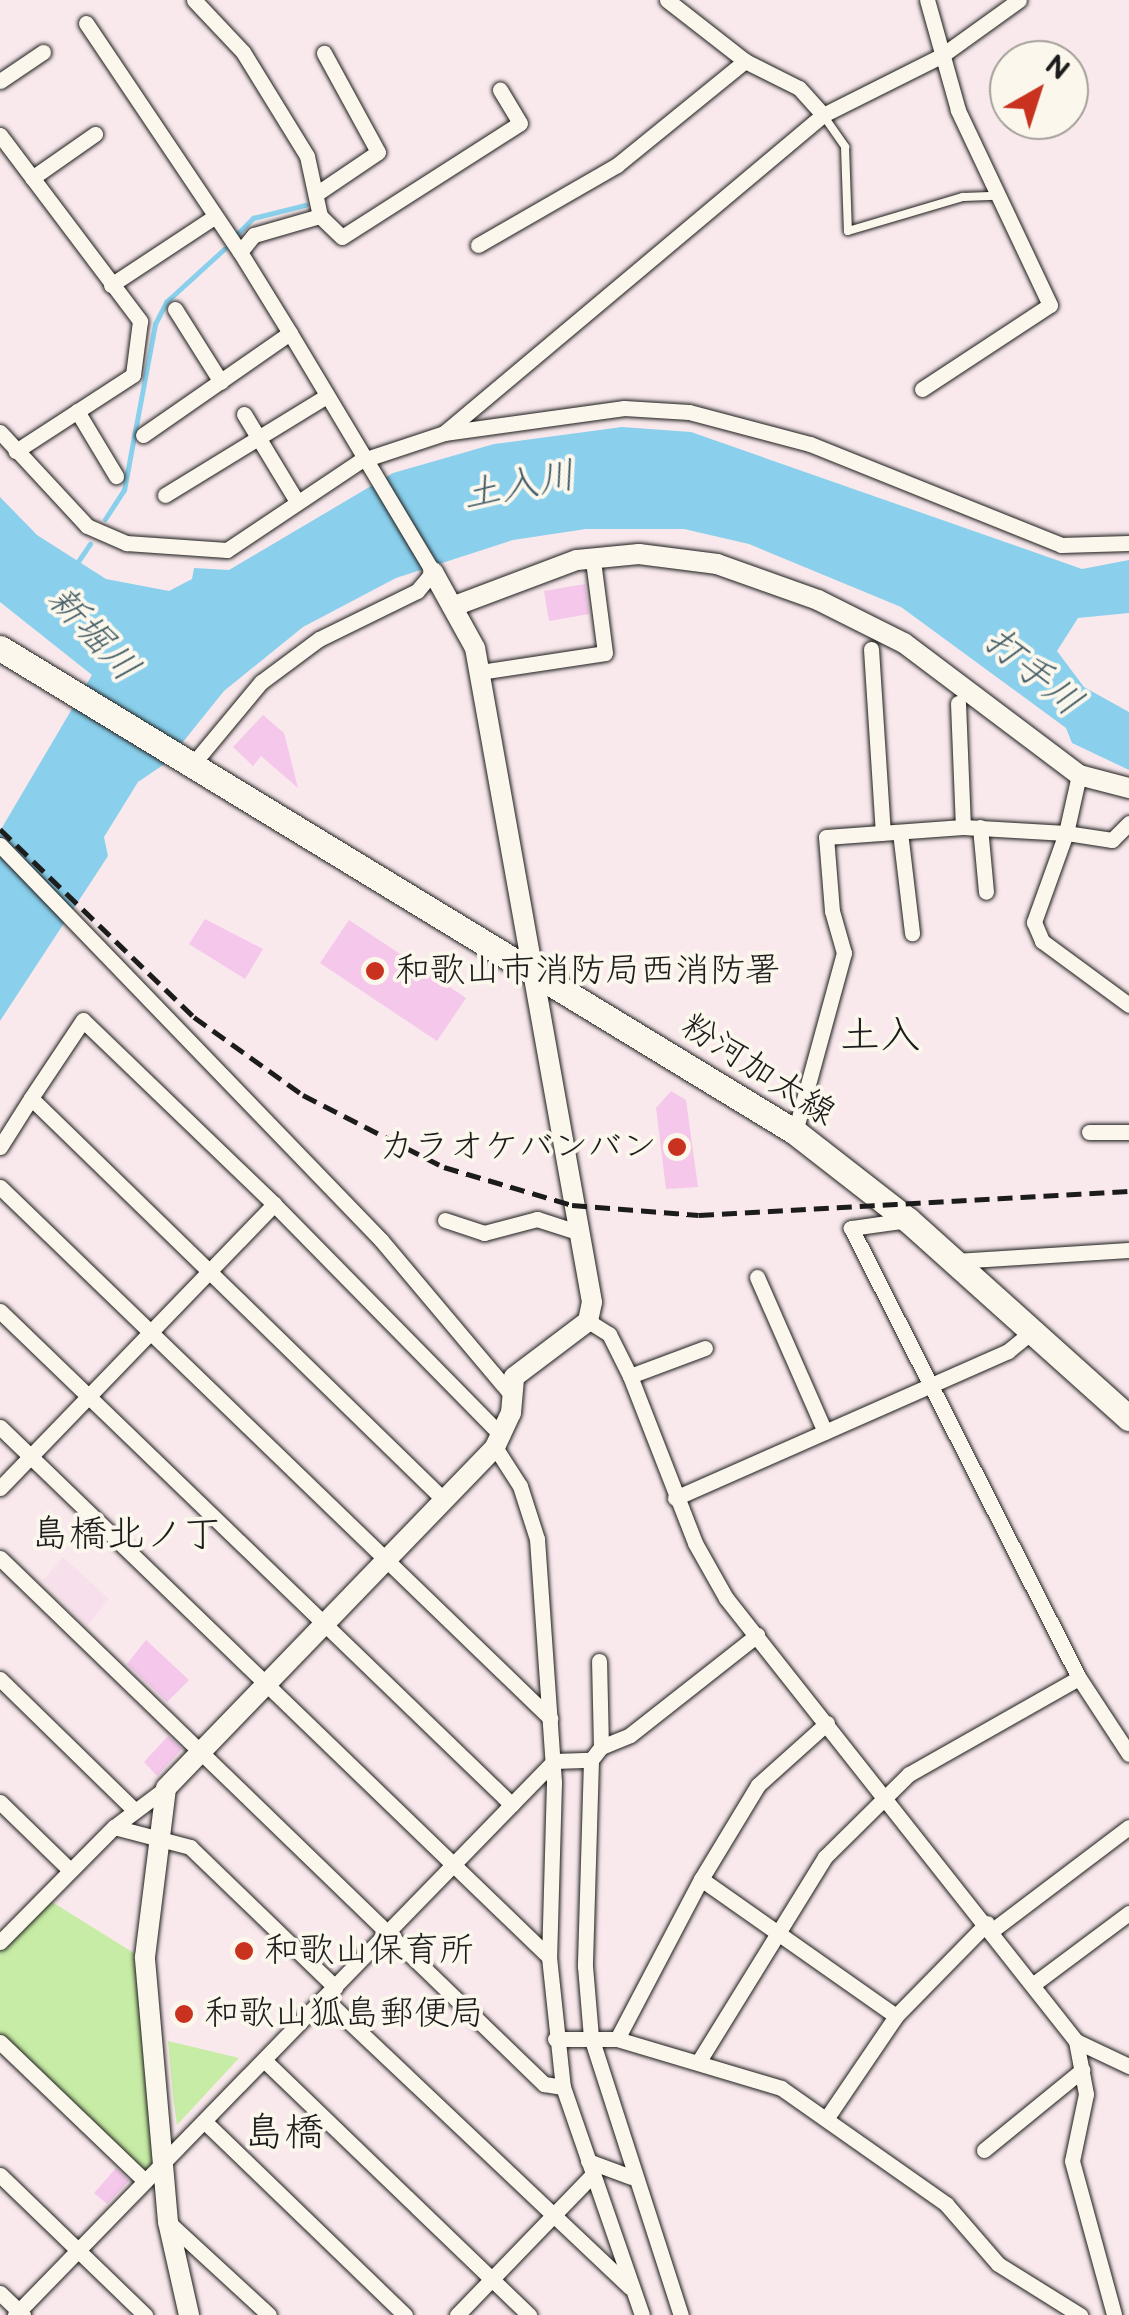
<!DOCTYPE html>
<html>
<head>
<meta charset="utf-8">
<style>
	body { margin:0 }
	#map { position:relative; width:1129px; height:2315px; overflow:hidden; background:#f9e9ec; font-family:"Balsamiq Sans","Klee One",sans-serif }
	div>[style] { position:absolute }
	[style*='--x'] { left:calc(var(--x)*1px); top:calc(var(--y)*1px); width:calc(var(--w)*1px); rotate:calc(var(--a)*1deg) }
	.built>* { inset:0; background:#f8dfec }
	.green>* { inset:0; background:#c7eca5 }
	.water>* { inset:0; background:#8ad0ec }
	.stream>* { height:5px; margin:-2.5px; padding:0 2.5px; transform-origin:2.5px; border-radius:2.5px; background:#8ad0ec }
	.building>* { inset:0; background:#f4c7eb }
	.roads { filter:drop-shadow(0 0 2px #1c1c1c) drop-shadow(0 0 2px #1c1c1c) }
	.service>* { height:8px; margin:-4px; padding:0 4px; transform-origin:4px; border-radius:4px; background:#fbf7ec }
	.minor>* { height:15px; margin:-7.5px; padding:0 7.5px; transform-origin:7.5px; border-radius:7.5px; background:#fbf7ec }
	.tertiary>* { height:20px; margin:-10px; padding:0 10px; transform-origin:10px; border-radius:10px; background:#fbf7ec }
	.primary>* { height:25px; margin:-12.5px; padding:0 12.5px; transform-origin:12.5px; border-radius:12.5px; background:#fbf7ec }
	.rail>* { height:5px; margin-top:-2.5px; transform-origin:0; background:repeating-linear-gradient(90deg,#1c1c1c 0 15px,transparent 0 23px) }
	.dots>* { width:28px; height:28px; translate:-50% -50%; box-sizing:border-box; border:5px solid #fbf7ec; border-radius:50% }
	span { translate:-50% -50%; white-space:nowrap; text-align:center; line-height:1.15; -webkit-text-stroke:8px #fbf7ec; paint-order:stroke }
	.poi-label { font-size:35px; color:#1c1c1c }
	.left { translate:0 -50%; text-align:left }
	.right { translate:-100% -50%; text-align:right }
	.street-label { font-size:35px; color:#1c1c1c }
	.water-label { font-size:38px; color:#425b65; font-style:italic }
	.neighbourhood-label { font-size:38px; color:#1c1c1c }
	.quarter-label { font-size:40px; color:#1c1c1c }
	.north { position:absolute; left:989px; top:40px; width:100px; height:100px; box-sizing:border-box; background:#fbf7ec; border:2px solid #a29f99; border-radius:50%; rotate:39deg; font-size:28px; font-weight:700; line-height:40px; text-align:center; color:#1c1c1c }
	.north::after { content:''; display:block; margin:auto; width:35px; height:45px; background:#c8321e; clip-path:polygon(50% 0,100% 100%,50% 72%,0 100%) }
</style>
</head>
<body>
<div id="map">
	<div class="built">
		<i style="clip-path:polygon(63px 1557px,109px 1599px,87px 1626px,43px 1580px)"></i>
	</div>
	<div class="green">
		<i style="clip-path:polygon(44px 1897px,145px 1960px,162px 2166px,145px 2181px,0 2042px,0 1941px)"></i>
		<i style="clip-path:polygon(168px 2041px,239px 2058px,177px 2125px,173px 2096px)"></i>
	</div>
	<div class="water">
		<i style="clip-path:polygon(622px 427px,691px 432px,1082px 569px,1129px 560px,1129px 613px,1078px 618px,1057px 651px,1084px 687px,1129px 712px,1129px 770px,1072px 743px,1066px 728px,901px 607px,749px 544px,684px 529px,586px 529px,513px 540px,396px 578px,303px 627px,224px 691px,166px 763px,138px 782px,104px 837px,108px 856px,0 1021px,0 831px,92px 675px,0 602px,0 497px,37px 535px,106px 579px,169px 591px,192px 579px,194px 568px,229px 570px,393px 473px,494px 444px)"></i>
	</div>
	<div class="stream">
		<i style="--x:237;--y:234;--w:23;--a:-45"></i>
		<i style="--x:253;--y:218;--w:54;--a:-14"></i>
		<i style="--x:105;--y:519;--w:35;--a:-57"></i>
		<i style="--x:124;--y:490;--w:169;--a:-79.4"></i>
		<i style="--x:155;--y:324;--w:25;--a:-63"></i>
		<i style="--x:166;--y:302;--w:79;--a:-42.4"></i>
		<i style="--x:75;--y:566;--w:27;--a:-56"></i>
	</div>
	<div class="building">
		<i style="clip-path:polygon(585px 584px,589px 614px,549px 621px,544px 591px)"></i>
		<i style="clip-path:polygon(263px 715px,284px 733px,298px 788px,261px 756px,253px 766px,233px 747px)"></i>
		<i style="clip-path:polygon(205px 919px,263px 949px,245px 979px,189px 944px)"></i>
		<i style="clip-path:polygon(349px 920px,466px 998px,437px 1041px,320px 963px)"></i>
		<i style="clip-path:polygon(671px 1091px,686px 1100px,698px 1187px,666px 1189px,656px 1108px)"></i>
		<i style="clip-path:polygon(146px 1640px,189px 1680px,167px 1702px,127px 1664px)"></i>
		<i style="clip-path:polygon(168px 1736px,182px 1749px,157px 1776px,144px 1762px)"></i>
		<i style="clip-path:polygon(116px 2168px,129px 2181px,107px 2204px,94px 2193px)"></i>
	</div>
	<div class="roads">
		<div class="service">
			<i style="--x:823;--y:115;--w:39;--a:55"></i>
			<i style="--x:845;--y:147;--w:84;--a:88"></i>
			<i style="--x:848;--y:231;--w:120;--a:-16.5"></i>
			<i style="--x:963;--y:197;--w:33;--a:-2"></i>
		</div>
		<div class="minor">
			<i style="--x:194;--y:0;--w:71;--a:46.7"></i>
			<i style="--x:243;--y:52;--w:122;--a:58.4"></i>
			<i style="--x:307;--y:156;--w:61;--a:77.8"></i>
			<i style="--x:667;--y:0;--w:99;--a:38"></i>
			<i style="--x:745;--y:61;--w:60;--a:26.6"></i>
			<i style="--x:799;--y:88;--w:36;--a:48"></i>
			<i style="--x:86;--y:23;--w:276;--a:56.1"></i>
			<i style="--x:0;--y:81;--w:52;--a:-34"></i>
			<i style="--x:0;--y:135;--w:233;--a:53"></i>
			<i style="--x:140;--y:321;--w:54;--a:97.4"></i>
			<i style="--x:133;--y:375;--w:140;--a:147"></i>
			<i style="--x:32;--y:178;--w:77;--a:-34.9"></i>
			<i style="--x:319;--y:192;--w:71;--a:-34.1"></i>
			<i style="--x:378;--y:152;--w:113;--a:-118.6"></i>
			<i style="--x:478;--y:245;--w:160;--a:-29.9"></i>
			<i style="--x:617;--y:165;--w:165;--a:-39.1"></i>
			<i style="--x:111;--y:285;--w:123;--a:-33.4"></i>
			<i style="--x:175;--y:309;--w:86;--a:57.8"></i>
			<i style="--x:290;--y:333;--w:95;--a:-121.7"></i>
			<i style="--x:240;--y:252;--w:22;--a:-51"></i>
			<i style="--x:254;--y:235;--w:69;--a:-16.1"></i>
			<i style="--x:320;--y:216;--w:30;--a:44"></i>
			<i style="--x:342;--y:237;--w:211;--a:-32.6"></i>
			<i style="--x:520;--y:123;--w:39;--a:-121"></i>
			<i style="--x:922;--y:389;--w:153;--a:-33.3"></i>
			<i style="--x:1050;--y:305;--w:216;--a:-115.3"></i>
			<i style="--x:958;--y:110;--w:114;--a:-105.7"></i>
			<i style="--x:77;--y:411;--w:76;--a:59"></i>
			<i style="--x:244;--y:414;--w:100;--a:58.8"></i>
			<i style="--x:0;--y:432;--w:128;--a:47.2"></i>
			<i style="--x:87;--y:526;--w:43;--a:23.6"></i>
			<i style="--x:126;--y:543;--w:101;--a:4"></i>
			<i style="--x:227;--y:550;--w:160;--a:-33.8"></i>
			<i style="--x:360;--y:461;--w:89;--a:-18.4"></i>
			<i style="--x:444;--y:433;--w:495;--a:-40"></i>
			<i style="--x:823;--y:115;--w:132;--a:-26.6"></i>
			<i style="--x:941;--y:56;--w:96;--a:-35.7"></i>
			<i style="--x:444;--y:433;--w:182;--a:-7.9"></i>
			<i style="--x:624;--y:408;--w:65;--a:3.5"></i>
			<i style="--x:689;--y:412;--w:125;--a:14.8"></i>
			<i style="--x:810;--y:444;--w:271;--a:21.9"></i>
			<i style="--x:1061;--y:545;--w:68;--a:-1.7"></i>
			<i style="--x:143;--y:435;--w:179;--a:-34.8"></i>
			<i style="--x:290;--y:333;--w:279;--a:59.1"></i>
			<i style="--x:433;--y:572;--w:25;--a:130"></i>
			<i style="--x:417;--y:591;--w:109;--a:153.9"></i>
			<i style="--x:319;--y:639;--w:72;--a:143.4"></i>
			<i style="--x:261;--y:682;--w:107;--a:129.7"></i>
			<i style="--x:165;--y:495;--w:188;--a:-31.5"></i>
			<i style="--x:871;--y:649;--w:184;--a:86.3"></i>
			<i style="--x:480;--y:672;--w:126;--a:-8.6"></i>
			<i style="--x:605;--y:653;--w:94;--a:-97.4"></i>
			<i style="--x:958;--y:703;--w:124;--a:87.7"></i>
			<i style="--x:1129;--y:823;--w:24;--a:135"></i>
			<i style="--x:1112;--y:840;--w:47;--a:-171.3"></i>
			<i style="--x:1066;--y:833;--w:95;--a:109.8"></i>
			<i style="--x:1034;--y:922;--w:21;--a:67"></i>
			<i style="--x:1042;--y:941;--w:108;--a:36.3"></i>
			<i style="--x:980;--y:827;--w:65;--a:84.7"></i>
			<i style="--x:900;--y:832;--w:102;--a:83.2"></i>
			<i style="--x:0;--y:845;--w:549;--a:46.03"></i>
			<i style="--x:381;--y:1240;--w:200;--a:49.9"></i>
			<i style="--x:795;--y:1132;--w:186;--a:-74.7"></i>
			<i style="--x:844;--y:953;--w:44;--a:-105.9"></i>
			<i style="--x:832;--y:911;--w:74;--a:-94.6"></i>
			<i style="--x:826;--y:837;--w:137;--a:-4.2"></i>
			<i style="--x:963;--y:827;--w:103;--a:3.3"></i>
			<i style="--x:1066;--y:833;--w:59;--a:-77.4"></i>
			<i style="--x:1089;--y:1132;--w:40;--a:0"></i>
			<i style="--x:0;--y:1147;--w:58;--a:-57.7"></i>
			<i style="--x:0;--y:1187;--w:765;--a:43.99"></i>
			<i style="--x:274;--y:1204;--w:265;--a:-136.1"></i>
			<i style="--x:83;--y:1020;--w:94;--a:123.7"></i>
			<i style="--x:31;--y:1098;--w:574;--a:44.22"></i>
			<i style="--x:445;--y:1220;--w:41;--a:18.4"></i>
			<i style="--x:484;--y:1233;--w:55;--a:-14.8"></i>
			<i style="--x:537;--y:1219;--w:42;--a:18"></i>
			<i style="--x:908;--y:1220;--w:58;--a:172"></i>
			<i style="--x:851;--y:1228;--w:504;--a:63.13"></i>
			<i style="--x:1079;--y:1678;--w:91;--a:56.7"></i>
			<i style="--x:955;--y:1261;--w:174;--a:-3.6"></i>
			<i style="--x:757;--y:1277;--w:169;--a:66.3"></i>
			<i style="--x:0;--y:1311;--w:711;--a:43.97"></i>
			<i style="--x:588;--y:1321;--w:25;--a:32"></i>
			<i style="--x:609;--y:1334;--w:47;--a:63.4"></i>
			<i style="--x:630;--y:1376;--w:179;--a:68.7"></i>
			<i style="--x:695;--y:1543;--w:63;--a:60.6"></i>
			<i style="--x:726;--y:1598;--w:565;--a:51.69"></i>
			<i style="--x:1076;--y:2041;--w:54;--a:79.3"></i>
			<i style="--x:1086;--y:2094;--w:68;--a:101.8"></i>
			<i style="--x:1072;--y:2161;--w:160;--a:74.7"></i>
			<i style="--x:630;--y:1376;--w:80;--a:-20.5"></i>
			<i style="--x:0;--y:1427;--w:763;--a:43.99"></i>
			<i style="--x:495;--y:1447;--w:46;--a:57.3"></i>
			<i style="--x:520;--y:1486;--w:56;--a:72.2"></i>
			<i style="--x:537;--y:1539;--w:244;--a:86"></i>
			<i style="--x:554;--y:1782;--w:175;--a:91.6"></i>
			<i style="--x:549;--y:1957;--w:131;--a:83.9"></i>
			<i style="--x:563;--y:2087;--w:241;--a:70.9"></i>
			<i style="--x:0;--y:1488;--w:395;--a:-46"></i>
			<i style="--x:274;--y:1204;--w:325;--a:45.5"></i>
			<i style="--x:675;--y:1498;--w:364;--a:-23.8"></i>
			<i style="--x:1008;--y:1351;--w:32;--a:-39"></i>
			<i style="--x:0;--y:1558;--w:757;--a:44.04"></i>
			<i style="--x:544;--y:2084;--w:19;--a:9"></i>
			<i style="--x:0;--y:1679;--w:186;--a:44.3"></i>
			<i style="--x:827;--y:1723;--w:93;--a:138.1"></i>
			<i style="--x:758;--y:1785;--w:110;--a:121.2"></i>
			<i style="--x:701;--y:1879;--w:238;--a:35.1"></i>
			<i style="--x:601;--y:1747;--w:31;--a:-22"></i>
			<i style="--x:630;--y:1735;--w:162;--a:-38.2"></i>
			<i style="--x:591;--y:1760;--w:206;--a:91.7"></i>
			<i style="--x:585;--y:1966;--w:71;--a:85.2"></i>
			<i style="--x:591;--y:2037;--w:292;--a:72.1"></i>
			<i style="--x:166;--y:1788;--w:65;--a:143.1"></i>
			<i style="--x:114;--y:1827;--w:79;--a:14.7"></i>
			<i style="--x:190;--y:1847;--w:202;--a:44"></i>
			<i style="--x:0;--y:1802;--w:98;--a:44.2"></i>
			<i style="--x:994;--y:1929;--w:169;--a:-37.1"></i>
			<i style="--x:0;--y:1942;--w:162;--a:-45.3"></i>
			<i style="--x:1035;--y:1983;--w:117;--a:-36.7"></i>
			<i style="--x:324;--y:1998;--w:421;--a:43.4"></i>
			<i style="--x:555;--y:2039;--w:62;--a:0"></i>
			<i style="--x:617;--y:2039;--w:171;--a:16.6"></i>
			<i style="--x:781;--y:2088;--w:202;--a:35.1"></i>
			<i style="--x:946;--y:2204;--w:79;--a:49.1"></i>
			<i style="--x:998;--y:2264;--w:97;--a:31.9"></i>
			<i style="--x:617;--y:2039;--w:181;--a:-62.3"></i>
			<i style="--x:1076;--y:2041;--w:59;--a:25.3"></i>
			<i style="--x:0;--y:2042;--w:201;--a:43.8"></i>
			<i style="--x:264;--y:2060;--w:368;--a:43.9"></i>
			<i style="--x:699;--y:2061;--w:240;--a:-58.3"></i>
			<i style="--x:825;--y:1857;--w:118;--a:-44.7"></i>
			<i style="--x:909;--y:1774;--w:195;--a:-29.5"></i>
			<i style="--x:826;--y:2119;--w:125;--a:-55.8"></i>
			<i style="--x:896;--y:2016;--w:130;--a:-45.6"></i>
			<i style="--x:205;--y:2122;--w:278;--a:44"></i>
			<i style="--x:984;--y:2150;--w:127;--a:-39.2"></i>
			<i style="--x:588;--y:2161;--w:46;--a:20.4"></i>
			<i style="--x:0;--y:2175;--w:202;--a:44"></i>
			<i style="--x:168;--y:2222;--w:137;--a:42.6"></i>
			<i style="--x:0;--y:2293;--w:32;--a:44"></i>
			<i style="--x:15;--y:2315;--w:773;--a:-45.79"></i>
			<i style="--x:554;--y:1761;--w:37;--a:-2"></i>
			<i style="--x:591;--y:1760;--w:16;--a:-52"></i>
			<i style="--x:601;--y:1747;--w:86;--a:-91.3"></i>
			<i style="--x:457;--y:2315;--w:194;--a:-46"></i>
		</div>
		<div class="tertiary">
			<i style="--x:457;--y:605;--w:128;--a:-20.6"></i>
			<i style="--x:577;--y:560;--w:62;--a:-5.5"></i>
			<i style="--x:639;--y:554;--w:79;--a:7.3"></i>
			<i style="--x:717;--y:564;--w:107;--a:19.6"></i>
			<i style="--x:818;--y:600;--w:96;--a:26.6"></i>
			<i style="--x:904;--y:643;--w:219;--a:37"></i>
			<i style="--x:1079;--y:775;--w:52;--a:14.6"></i>
			<i style="--x:189;--y:2315;--w:95;--a:-102.7"></i>
			<i style="--x:168;--y:2222;--w:266;--a:-95"></i>
			<i style="--x:145;--y:1957;--w:170;--a:-82.9"></i>
			<i style="--x:166;--y:1788;--w:474;--a:-46"></i>
			<i style="--x:495;--y:1447;--w:38;--a:-65"></i>
			<i style="--x:511;--y:1413;--w:36;--a:-85"></i>
			<i style="--x:514;--y:1377;--w:93;--a:-37.1"></i>
			<i style="--x:588;--y:1321;--w:19;--a:-78"></i>
			<i style="--x:592;--y:1302;--w:664;--a:-100.14"></i>
			<i style="--x:475;--y:648;--w:87;--a:-118.9"></i>
		</div>
		<div class="primary">
			<i style="--x:0;--y:648;--w:931;--a:31.33"></i>
			<i style="--x:795;--y:1132;--w:143;--a:37.9"></i>
			<i style="--x:908;--y:1220;--w:297;--a:41.9"></i>
		</div>
	</div>
	<div class="rail">
		<i style="--x:0;--y:829;--w:270;--a:44.1"></i>
		<i style="--x:194;--y:1017;--w:134;--a:35.6"></i>
		<i style="--x:303;--y:1095;--w:158;--a:27.1"></i>
		<i style="--x:444;--y:1167;--w:134;--a:16.5"></i>
		<i style="--x:572;--y:1205;--w:127;--a:4.5"></i>
		<i style="--x:699;--y:1215;--w:431;--a:-3.2"></i>
	</div>
	<div class="dots">
		<i style="left:375px;top:971px;background:#c8321e"></i>
		<i style="left:677px;top:1147px;background:#c8321e"></i>
		<i style="left:244px;top:1951px;background:#c8321e"></i>
		<i style="left:184px;top:2014px;background:#c8321e"></i>
	</div>
	<div class="poi-label">
		<span class="left" style="left:395px;top:971px">和歌山市消防局西消防署</span>
		<span class="right" style="left:657px;top:1147px">カラオケバンバン</span>
		<span class="left" style="left:264px;top:1951px">和歌山保育所</span>
		<span class="left" style="left:204px;top:2014px">和歌山狐島郵便局</span>
	</div>
	<div class="street-label">
		<span style="left:758px;top:1070px;rotate:33deg">粉河加太線</span>
	</div>
	<div class="water-label">
		<span style="left:519px;top:486px;rotate:-11deg">土入川</span>
		<span style="left:93px;top:634px;rotate:47deg">新堀川</span>
		<span style="left:1033px;top:672px;rotate:40deg">打手川</span>
	</div>
	<div class="neighbourhood-label">
		<span style="left:126px;top:1535px">島橋北ノ丁</span>
	</div>
	<div class="quarter-label">
		<span style="left:880px;top:1036px">土入</span>
		<span style="left:284px;top:2133px">島橋</span>
	</div>
	<div class="north">N</div>
</div>
</body>
</html>
